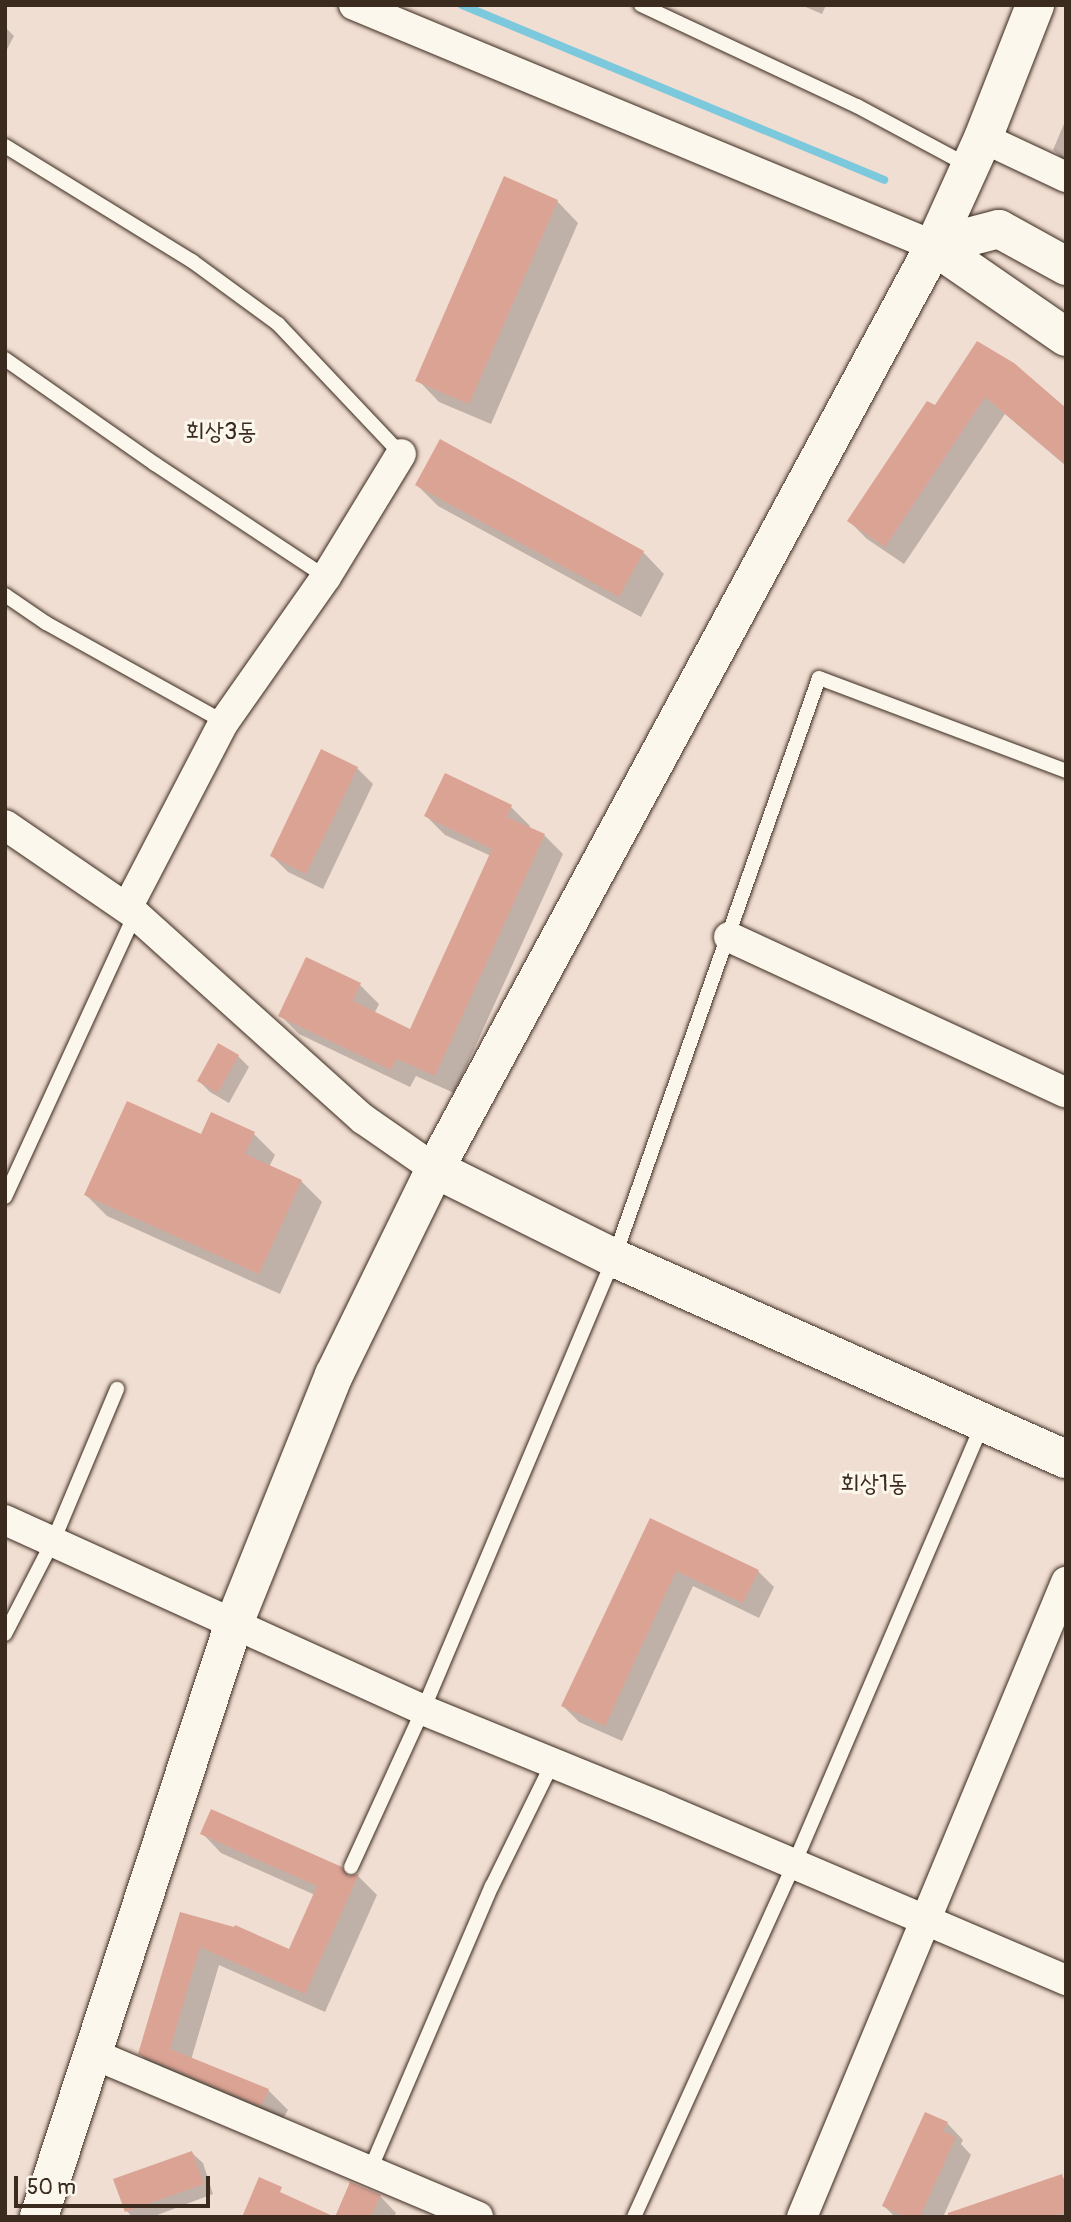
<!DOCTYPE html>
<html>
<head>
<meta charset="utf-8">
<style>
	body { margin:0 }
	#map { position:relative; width:1071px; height:2222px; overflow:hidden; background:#f1ded2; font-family:Pangolin,"Poor Story",sans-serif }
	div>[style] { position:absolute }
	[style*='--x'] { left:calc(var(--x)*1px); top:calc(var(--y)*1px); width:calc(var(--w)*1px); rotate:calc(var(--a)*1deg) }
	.shadow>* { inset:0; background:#0003 }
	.stream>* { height:8px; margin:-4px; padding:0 4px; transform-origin:4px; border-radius:4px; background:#7cc8dc }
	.building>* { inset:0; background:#dba394 }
	.roads { filter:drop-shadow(0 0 2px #3b2a1e) drop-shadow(0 0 2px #3b2a1e) }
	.lane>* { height:14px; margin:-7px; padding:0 7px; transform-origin:7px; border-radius:7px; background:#fbf7ec }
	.street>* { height:30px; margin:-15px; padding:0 15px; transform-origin:15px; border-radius:15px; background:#fbf7ec }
	.secondary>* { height:38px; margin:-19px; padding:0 19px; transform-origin:19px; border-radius:19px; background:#fbf7ec }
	span { translate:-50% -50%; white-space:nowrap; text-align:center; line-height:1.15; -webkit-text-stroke:6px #fbf7ec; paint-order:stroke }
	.neighbourhood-label { font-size:24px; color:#3b2a1e }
	.frame { position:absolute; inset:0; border:7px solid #3b2a1e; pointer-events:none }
	.scale { position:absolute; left:14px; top:2176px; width:196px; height:32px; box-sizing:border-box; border:4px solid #3b2a1e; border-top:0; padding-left:9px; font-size:21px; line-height:24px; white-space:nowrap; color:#3b2a1e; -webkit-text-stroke:5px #fbf7ec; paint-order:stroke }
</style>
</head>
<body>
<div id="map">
	<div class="shadow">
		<i style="clip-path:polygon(801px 5px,826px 5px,822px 14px)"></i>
		<i style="clip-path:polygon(5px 27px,14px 36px,5px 53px)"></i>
		<i style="clip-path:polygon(1066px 119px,1066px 162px,1053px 150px)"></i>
		<i style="clip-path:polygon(557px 201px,578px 223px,491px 424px,439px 402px,418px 380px)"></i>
		<i style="clip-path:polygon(978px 343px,1066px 410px,1066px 466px,1005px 414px,904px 564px,867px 539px,849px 521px,935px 408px)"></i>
		<i style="clip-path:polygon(417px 485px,643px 552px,664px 574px,641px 617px,438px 506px)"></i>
		<i style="clip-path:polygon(357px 768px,373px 784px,323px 889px,288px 872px,272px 856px)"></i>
		<i style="clip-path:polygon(446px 776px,511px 807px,530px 826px,529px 829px,544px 835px,563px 854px,454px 1093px,416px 1076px,410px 1087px,299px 1034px,280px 1015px,307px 959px,360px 985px,379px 1004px,374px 1014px,411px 1031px,491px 856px,445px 835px,426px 816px)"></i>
		<i style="clip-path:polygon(218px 1046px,238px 1056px,249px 1067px,229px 1103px,210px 1092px,199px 1081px)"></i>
		<i style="clip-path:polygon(212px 1114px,254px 1134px,275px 1155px,269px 1167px,301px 1181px,322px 1202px,280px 1294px,107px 1216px,86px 1195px,202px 1137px)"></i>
		<i style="clip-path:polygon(651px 1521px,758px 1571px,774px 1587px,759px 1618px,693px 1586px,622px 1741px,579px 1722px,563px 1706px)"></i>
		<i style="clip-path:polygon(202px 1833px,340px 1868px,350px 1877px,358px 1876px,377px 1895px,325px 2012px,219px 1965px,191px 2060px,268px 2090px,288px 2110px,280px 2124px,159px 2073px,140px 2054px,182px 1914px,290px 1951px,315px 1895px,221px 1853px)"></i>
		<i style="clip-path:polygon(947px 2123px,963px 2140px,961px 2144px,971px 2155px,943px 2217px,895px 2217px,884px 2206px)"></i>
		<i style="clip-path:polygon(192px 2153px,203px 2163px,213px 2194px,152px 2217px,132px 2217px,127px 2211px)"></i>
		<i style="clip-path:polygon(1061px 2176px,1066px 2181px,1066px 2217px,981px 2217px)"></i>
		<i style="clip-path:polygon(380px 2196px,396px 2213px,394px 2217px,337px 2217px)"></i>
	</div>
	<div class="stream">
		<i style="--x:462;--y:5;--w:457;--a:22.5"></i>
	</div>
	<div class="building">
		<i style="clip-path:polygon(504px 176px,558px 200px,469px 404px,415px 381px)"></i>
		<i style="clip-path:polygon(977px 341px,1014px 363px,1066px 408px,1066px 465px,985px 397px,885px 547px,847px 521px,927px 401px,935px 405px)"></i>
		<i style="clip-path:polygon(440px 439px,644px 551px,619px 597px,415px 485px)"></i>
		<i style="clip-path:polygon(321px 749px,358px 767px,306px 874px,270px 856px)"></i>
		<i style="clip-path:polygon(445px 773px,512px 805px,507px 817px,545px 834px,435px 1076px,397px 1059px,391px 1070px,278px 1016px,306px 957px,361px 983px,353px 1001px,410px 1029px,492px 849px,424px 816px)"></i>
		<i style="clip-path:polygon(218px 1043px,239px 1055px,218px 1093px,197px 1081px)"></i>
		<i style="clip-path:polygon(127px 1101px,201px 1134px,211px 1112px,255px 1132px,245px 1154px,302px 1180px,259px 1274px,84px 1195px)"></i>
		<i style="clip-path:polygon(650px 1518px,759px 1570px,743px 1603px,676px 1571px,605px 1726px,561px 1706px)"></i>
		<i style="clip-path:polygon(211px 1809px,342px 1867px,348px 1876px,359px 1874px,305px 1994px,200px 1947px,170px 2049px,269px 2089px,261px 2106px,138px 2054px,180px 1912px,234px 1927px,235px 1925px,289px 1949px,317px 1886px,200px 1834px)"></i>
		<i style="clip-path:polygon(925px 2112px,948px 2122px,943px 2131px,956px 2137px,920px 2217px,906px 2217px,882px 2206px)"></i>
		<i style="clip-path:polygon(192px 2151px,204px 2184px,125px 2212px,113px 2179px)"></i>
		<i style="clip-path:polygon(1062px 2174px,1066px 2187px,1066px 2212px,1051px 2217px,948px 2217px,948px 2213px)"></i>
		<i style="clip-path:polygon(259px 2177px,282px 2187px,280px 2192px,335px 2217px,350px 2182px,381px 2195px,371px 2217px,242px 2217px)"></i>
	</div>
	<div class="roads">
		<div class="lane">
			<i style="--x:641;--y:5;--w:238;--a:25.1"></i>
			<i style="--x:857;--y:106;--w:127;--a:28.2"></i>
			<i style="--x:5;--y:146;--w:220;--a:31.6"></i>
			<i style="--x:192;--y:261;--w:107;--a:36.2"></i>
			<i style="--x:278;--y:324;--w:179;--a:46.6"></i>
			<i style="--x:5;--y:359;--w:183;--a:35"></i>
			<i style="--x:155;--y:464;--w:205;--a:33.5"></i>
			<i style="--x:5;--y:595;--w:50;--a:34.3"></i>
			<i style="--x:46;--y:623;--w:204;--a:29.1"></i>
			<i style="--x:5;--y:1197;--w:311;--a:-65.3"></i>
			<i style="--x:5;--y:1634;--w:107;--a:-62.7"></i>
			<i style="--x:54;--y:1539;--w:163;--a:-67.2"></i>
			<i style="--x:351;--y:1867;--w:173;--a:-65.4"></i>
			<i style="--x:423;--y:1710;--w:491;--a:-67.1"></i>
			<i style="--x:614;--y:1258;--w:615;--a:-70.53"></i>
			<i style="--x:819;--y:678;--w:264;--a:20.6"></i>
			<i style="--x:370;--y:2170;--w:309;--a:-66.8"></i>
			<i style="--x:492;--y:1886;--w:136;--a:-63.8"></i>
			<i style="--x:634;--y:2217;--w:388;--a:-65.6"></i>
			<i style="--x:794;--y:1864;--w:479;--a:-66.8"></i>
		</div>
		<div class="street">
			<i style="--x:354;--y:5;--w:628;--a:22.56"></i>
			<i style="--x:983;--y:138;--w:92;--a:25.2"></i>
			<i style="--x:5;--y:825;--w:158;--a:34.4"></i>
			<i style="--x:135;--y:914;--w:307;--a:42"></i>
			<i style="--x:363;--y:1119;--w:88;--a:34.8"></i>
			<i style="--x:127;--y:908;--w:210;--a:-62.5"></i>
			<i style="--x:224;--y:722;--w:177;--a:-54.9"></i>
			<i style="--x:326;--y:577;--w:144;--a:-58.6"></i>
			<i style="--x:729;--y:937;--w:371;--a:24.8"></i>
			<i style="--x:5;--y:1520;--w:459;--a:24.4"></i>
			<i style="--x:423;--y:1710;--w:254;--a:22.2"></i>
			<i style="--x:658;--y:1806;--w:444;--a:23.1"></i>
			<i style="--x:93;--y:2054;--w:418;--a:22.9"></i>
			<i style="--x:802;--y:2217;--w:688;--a:-67.42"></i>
		</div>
		<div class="secondary">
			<i style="--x:934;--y:246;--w:160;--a:34.6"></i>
			<i style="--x:934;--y:246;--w:67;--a:-14.7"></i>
			<i style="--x:999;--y:229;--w:77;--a:28.9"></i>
			<i style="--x:435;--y:1169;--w:200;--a:26.4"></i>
			<i style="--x:614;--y:1258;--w:495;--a:24"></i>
			<i style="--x:39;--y:2217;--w:622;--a:-71.83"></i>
			<i style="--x:233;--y:1626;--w:271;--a:-68.1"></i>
			<i style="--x:334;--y:1375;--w:229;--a:-63.9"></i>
			<i style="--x:435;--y:1169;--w:1049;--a:-61.6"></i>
			<i style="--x:934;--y:246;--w:119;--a:-65.6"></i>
			<i style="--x:983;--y:138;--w:143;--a:-68.6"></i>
		</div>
	</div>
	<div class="neighbourhood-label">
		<span style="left:221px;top:432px">회상3동</span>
		<span style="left:874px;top:1484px">회상1동</span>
	</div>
	<div class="frame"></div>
	<div class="scale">50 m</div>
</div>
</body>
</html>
